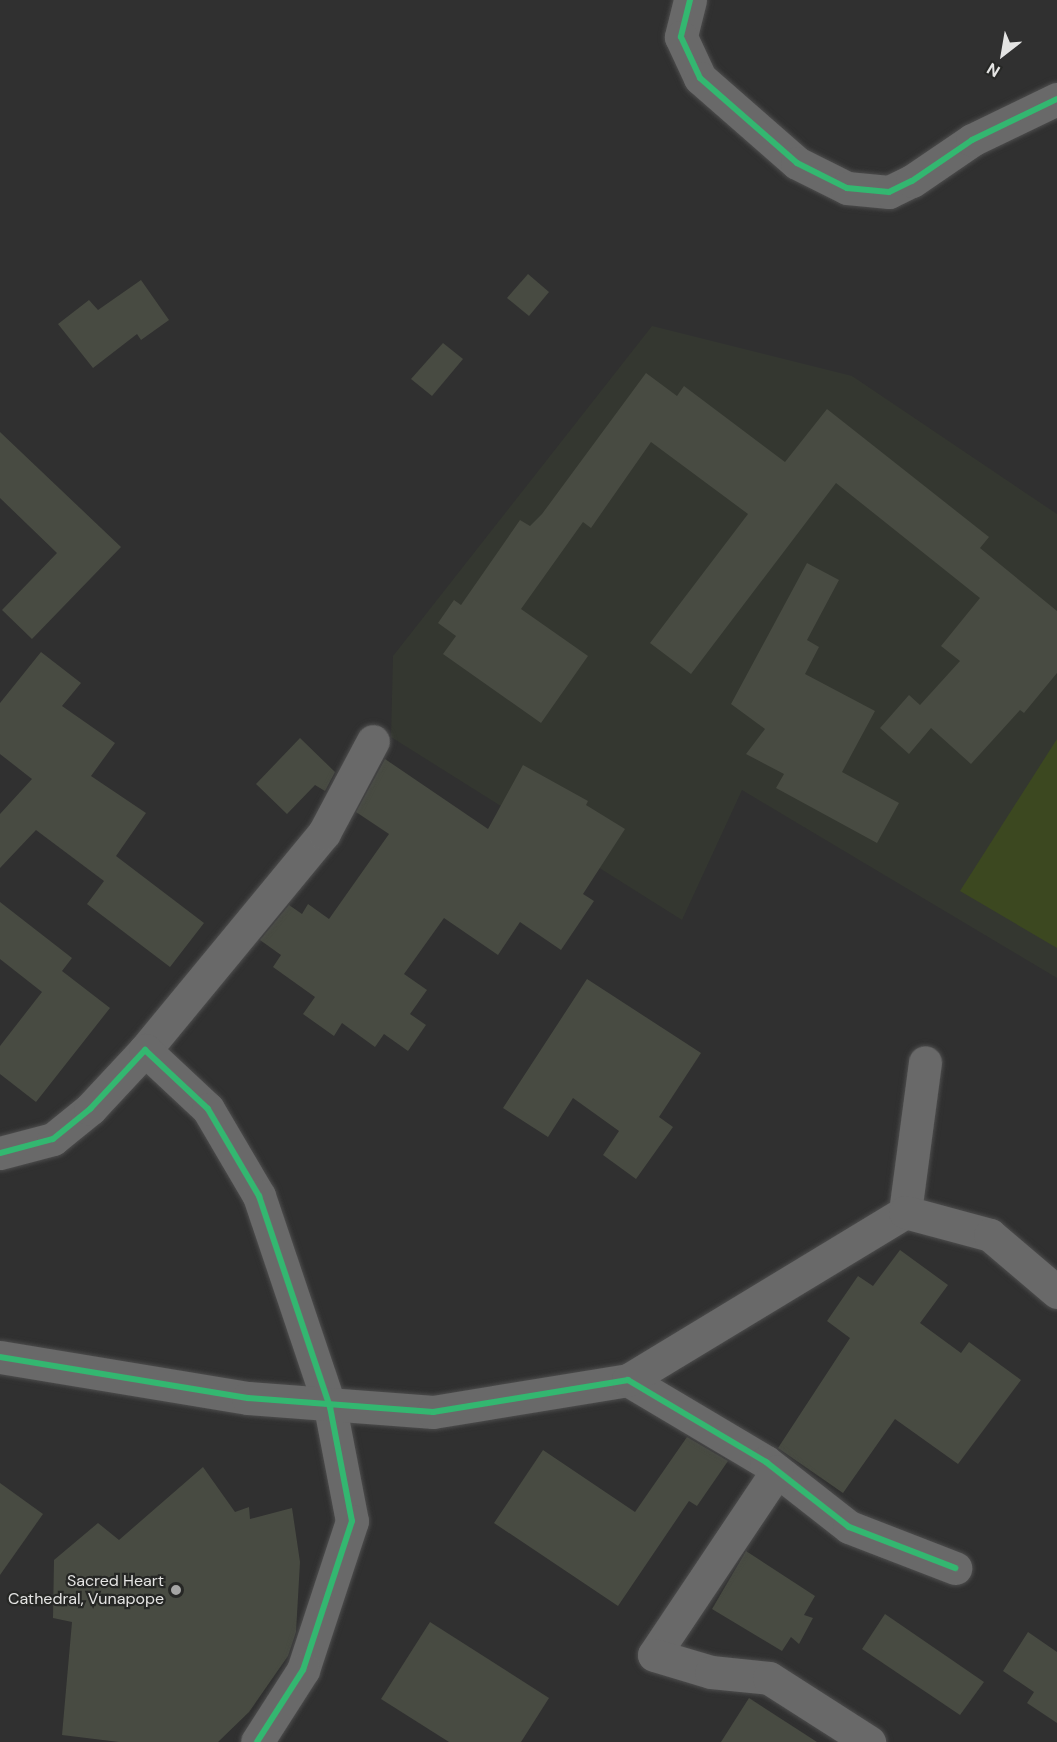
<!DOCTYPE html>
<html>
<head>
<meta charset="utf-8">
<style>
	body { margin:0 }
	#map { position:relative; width:1057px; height:1742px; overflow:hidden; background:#303030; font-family:"DM Sans",sans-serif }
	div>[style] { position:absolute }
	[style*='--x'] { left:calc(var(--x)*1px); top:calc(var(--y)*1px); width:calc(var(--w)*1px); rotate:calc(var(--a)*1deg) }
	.built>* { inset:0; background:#343730 }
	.green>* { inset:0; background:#3c4820 }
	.building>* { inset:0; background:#484b42 }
	.roads { filter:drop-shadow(0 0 2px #4d4d4d) drop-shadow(0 0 2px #4d4d4d) }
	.minor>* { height:33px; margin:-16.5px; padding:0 16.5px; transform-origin:16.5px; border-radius:16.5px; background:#696969 }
	.cycleway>* { height:6px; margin:-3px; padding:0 3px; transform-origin:3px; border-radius:3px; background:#33b770 }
	.dots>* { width:16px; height:16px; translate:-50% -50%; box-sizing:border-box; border:3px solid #262725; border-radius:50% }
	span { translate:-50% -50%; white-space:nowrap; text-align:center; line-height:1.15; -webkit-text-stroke:4.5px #262725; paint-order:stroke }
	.poi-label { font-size:16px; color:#e4e4e3 }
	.right { translate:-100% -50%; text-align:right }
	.north { position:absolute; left:973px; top:24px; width:60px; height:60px; -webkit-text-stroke:4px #262725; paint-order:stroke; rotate:211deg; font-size:16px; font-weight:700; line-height:24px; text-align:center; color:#e4e4e3 }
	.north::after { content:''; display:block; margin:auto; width:21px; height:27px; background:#e4e4e3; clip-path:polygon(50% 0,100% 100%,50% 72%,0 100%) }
</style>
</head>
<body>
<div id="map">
	<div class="built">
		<i style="clip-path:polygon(652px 326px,852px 376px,1057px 514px,1057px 978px,742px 790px,682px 920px,391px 737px,393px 656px)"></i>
	</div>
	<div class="green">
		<i style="clip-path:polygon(1057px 739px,1057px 948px,960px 891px)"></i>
	</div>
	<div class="building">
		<i style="clip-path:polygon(528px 274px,549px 292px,529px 316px,507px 298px)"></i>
		<i style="clip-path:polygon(141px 280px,169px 320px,141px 340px,137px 334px,93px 368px,58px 324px,89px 300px,98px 310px)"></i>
		<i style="clip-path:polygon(443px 343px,463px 359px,432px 396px,411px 379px)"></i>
		<i style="clip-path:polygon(646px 373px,677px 396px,684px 386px,785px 462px,827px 409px,989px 537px,980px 548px,1057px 611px,1057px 673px,1024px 713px,1020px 710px,971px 764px,931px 728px,909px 754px,880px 728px,909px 695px,920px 705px,960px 661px,941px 646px,980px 598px,836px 483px,691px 674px,650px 643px,748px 514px,651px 442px,591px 528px,583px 522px,521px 609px,588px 656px,541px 723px,443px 654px,456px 636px,438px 623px,454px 600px,461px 605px,520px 520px,530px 526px,542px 514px)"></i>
		<i style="clip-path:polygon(0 432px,121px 547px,32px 639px,2px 610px,57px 553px,0 498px)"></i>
		<i style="clip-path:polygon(807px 563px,839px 580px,807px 640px,819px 647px,805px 674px,875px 711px,842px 772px,899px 803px,877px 843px,776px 788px,784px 774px,746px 754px,765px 729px,731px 704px)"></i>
		<i style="clip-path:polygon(41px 652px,81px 683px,62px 706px,115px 743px,91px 776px,146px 813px,116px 856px,204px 923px,170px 967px,87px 904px,104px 881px,36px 830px,0 868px,0 814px,32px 779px,0 754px,0 703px)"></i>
		<i style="clip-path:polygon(300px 738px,335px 772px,325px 791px,315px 785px,287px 814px,256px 784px)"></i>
		<i style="clip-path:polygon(385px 759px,488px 829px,523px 765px,588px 801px,586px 805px,625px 829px,583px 894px,594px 901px,561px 950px,520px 922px,498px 955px,444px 918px,404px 974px,427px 990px,410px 1014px,426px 1025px,408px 1051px,384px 1034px,375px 1047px,342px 1023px,334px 1036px,303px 1014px,315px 997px,273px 967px,281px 955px,260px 940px,289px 905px,302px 914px,308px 904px,329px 919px,389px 834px,356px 812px)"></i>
		<i style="clip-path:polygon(0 902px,72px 958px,62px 971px,110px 1008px,36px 1102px,0 1074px,0 1046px,42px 992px,0 959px)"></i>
		<i style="clip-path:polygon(587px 979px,701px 1053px,659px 1117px,673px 1127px,636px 1179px,603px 1155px,619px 1131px,573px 1098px,548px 1137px,503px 1108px)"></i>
		<i style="clip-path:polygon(900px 1250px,948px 1285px,920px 1323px,961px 1353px,969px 1342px,1021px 1380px,958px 1464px,895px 1419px,843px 1493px,778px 1448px,850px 1338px,827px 1321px,858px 1276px,873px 1286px)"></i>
		<i style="clip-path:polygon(687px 1437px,728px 1461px,697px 1506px,689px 1501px,618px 1606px,494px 1523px,543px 1450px,635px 1512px)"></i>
		<i style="clip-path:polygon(203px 1467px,235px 1512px,249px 1507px,250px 1519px,292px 1508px,300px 1562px,296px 1632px,288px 1656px,249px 1712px,218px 1742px,119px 1742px,62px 1735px,72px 1622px,53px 1618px,54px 1560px,98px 1523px,119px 1540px)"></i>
		<i style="clip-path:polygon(0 1483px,43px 1514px,0 1575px)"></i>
		<i style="clip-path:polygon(746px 1551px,815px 1596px,804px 1615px,813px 1618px,799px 1644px,791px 1637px,782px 1651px,712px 1609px)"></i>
		<i style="clip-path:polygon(885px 1614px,984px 1682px,960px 1715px,862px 1649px)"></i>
		<i style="clip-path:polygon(430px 1622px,549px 1698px,521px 1742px,449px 1742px,381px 1699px)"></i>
		<i style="clip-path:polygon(1028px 1632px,1057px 1652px,1057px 1723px,1027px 1703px,1034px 1692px,1003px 1671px)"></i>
		<i style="clip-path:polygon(749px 1698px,817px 1742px,721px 1742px)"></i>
	</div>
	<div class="roads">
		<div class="minor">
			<i style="--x:690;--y:0;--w:38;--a:104"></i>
			<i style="--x:681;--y:37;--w:45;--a:65.1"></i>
			<i style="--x:700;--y:78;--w:129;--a:41.2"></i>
			<i style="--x:797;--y:163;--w:56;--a:26.6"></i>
			<i style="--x:847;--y:188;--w:42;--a:5.4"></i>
			<i style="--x:889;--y:192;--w:25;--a:-26"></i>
			<i style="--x:912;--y:181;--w:73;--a:-34.3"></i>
			<i style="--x:972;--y:140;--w:94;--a:-25.8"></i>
			<i style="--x:145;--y:1050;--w:281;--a:-50.5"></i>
			<i style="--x:324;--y:833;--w:104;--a:-62"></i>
			<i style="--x:0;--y:1153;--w:55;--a:-14.8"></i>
			<i style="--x:53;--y:1139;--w:48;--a:-39"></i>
			<i style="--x:90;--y:1109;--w:81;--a:-47"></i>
			<i style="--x:145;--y:1050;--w:86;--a:43.1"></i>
			<i style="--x:208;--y:1109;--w:101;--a:59.6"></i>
			<i style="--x:259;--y:1196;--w:223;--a:71.4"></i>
			<i style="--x:330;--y:1407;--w:116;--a:79.1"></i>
			<i style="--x:352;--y:1521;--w:157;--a:108.2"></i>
			<i style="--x:303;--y:1670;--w:85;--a:122.6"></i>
			<i style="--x:905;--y:1212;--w:151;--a:-82.4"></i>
			<i style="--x:0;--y:1357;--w:251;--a:9.4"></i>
			<i style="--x:248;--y:1398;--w:186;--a:4.3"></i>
			<i style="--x:433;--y:1412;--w:198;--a:-9.3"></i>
			<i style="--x:628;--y:1380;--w:161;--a:30.7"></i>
			<i style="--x:766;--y:1462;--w:105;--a:38.1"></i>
			<i style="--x:849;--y:1527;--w:114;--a:21.1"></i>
			<i style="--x:628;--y:1380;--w:324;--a:-31.2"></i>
			<i style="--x:905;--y:1212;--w:88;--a:15.1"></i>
			<i style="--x:990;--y:1235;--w:88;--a:40.4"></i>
			<i style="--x:777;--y:1471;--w:221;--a:123.8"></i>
			<i style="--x:654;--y:1655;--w:59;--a:16.6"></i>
			<i style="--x:711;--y:1672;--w:58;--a:5.9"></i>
			<i style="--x:769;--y:1678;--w:119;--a:32.6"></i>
		</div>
	</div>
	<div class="cycleway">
		<i style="--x:690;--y:0;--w:38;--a:104"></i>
		<i style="--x:681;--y:37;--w:45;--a:65.1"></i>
		<i style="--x:700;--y:78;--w:129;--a:41.2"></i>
		<i style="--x:797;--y:163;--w:56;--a:26.6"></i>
		<i style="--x:847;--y:188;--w:42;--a:5.4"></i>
		<i style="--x:889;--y:192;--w:25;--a:-26"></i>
		<i style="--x:912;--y:181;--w:73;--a:-34.3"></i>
		<i style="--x:972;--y:140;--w:94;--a:-25.8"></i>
		<i style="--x:0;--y:1153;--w:55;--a:-14.8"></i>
		<i style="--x:53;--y:1139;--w:48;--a:-39"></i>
		<i style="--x:90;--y:1109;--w:81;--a:-47"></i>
		<i style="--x:145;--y:1050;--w:86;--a:43.1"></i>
		<i style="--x:208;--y:1109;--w:101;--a:59.6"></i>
		<i style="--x:259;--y:1196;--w:223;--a:71.4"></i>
		<i style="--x:330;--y:1407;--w:116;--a:79.1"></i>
		<i style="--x:352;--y:1521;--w:157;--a:108.2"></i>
		<i style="--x:303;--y:1670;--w:85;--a:122.6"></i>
		<i style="--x:0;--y:1357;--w:251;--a:9.4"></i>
		<i style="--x:248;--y:1398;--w:186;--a:4.3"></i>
		<i style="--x:433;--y:1412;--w:198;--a:-9.3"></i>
		<i style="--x:628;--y:1380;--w:161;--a:30.7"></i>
		<i style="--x:766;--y:1462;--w:105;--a:38.1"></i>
		<i style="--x:849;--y:1527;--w:114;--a:21.1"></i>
	</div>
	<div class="dots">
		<i style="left:176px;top:1590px;background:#a5a5a4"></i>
	</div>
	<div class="poi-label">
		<span class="right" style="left:164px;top:1590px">Sacred Heart<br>Cathedral, Vunapope</span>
	</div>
	<div class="north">N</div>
</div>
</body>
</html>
